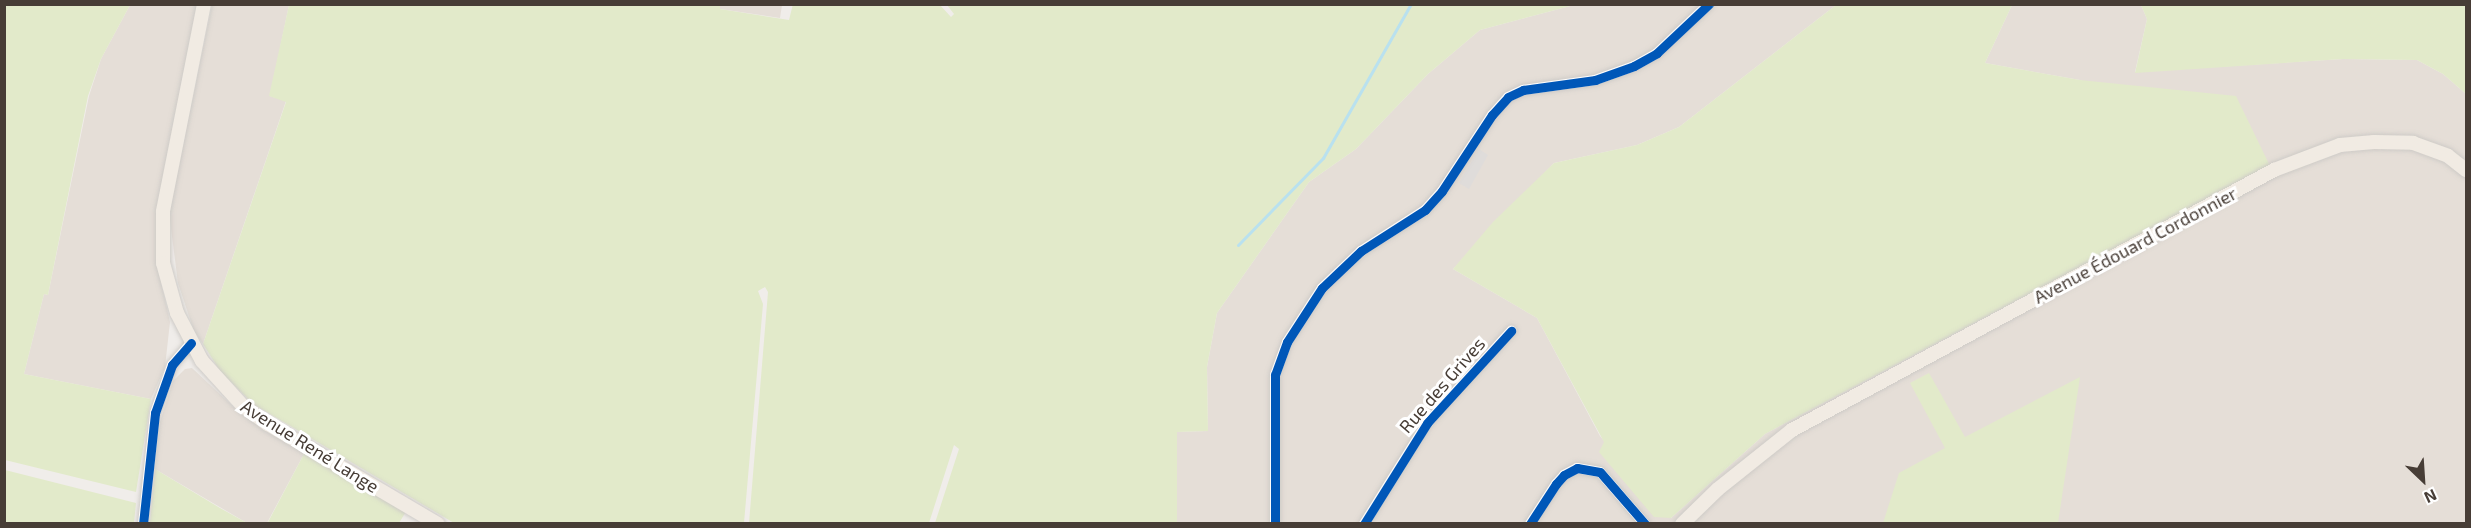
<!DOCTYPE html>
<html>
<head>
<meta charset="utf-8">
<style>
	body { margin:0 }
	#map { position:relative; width:2471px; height:528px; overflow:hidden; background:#f0edea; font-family:"Exo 2",sans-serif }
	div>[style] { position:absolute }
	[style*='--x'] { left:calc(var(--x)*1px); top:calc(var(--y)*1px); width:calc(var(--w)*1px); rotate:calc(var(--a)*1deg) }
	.residential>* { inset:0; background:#e5ded7 }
	.green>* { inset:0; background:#e2eaca }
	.parking>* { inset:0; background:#dfdcda }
	.stream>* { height:3px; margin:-1.5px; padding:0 1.5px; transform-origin:1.5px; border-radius:1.5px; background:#b9e1ef }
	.roads { filter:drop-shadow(0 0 2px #cecbc7) drop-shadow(0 0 2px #cecbc7) }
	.minor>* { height:10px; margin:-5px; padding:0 5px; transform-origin:5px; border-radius:5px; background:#fdfcfc }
	.major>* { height:14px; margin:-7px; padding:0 7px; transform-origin:7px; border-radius:7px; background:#f1ebe3 }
	.cycleway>* { height:9px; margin:-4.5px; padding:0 4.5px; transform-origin:4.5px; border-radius:4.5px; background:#0057b8 }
	span { translate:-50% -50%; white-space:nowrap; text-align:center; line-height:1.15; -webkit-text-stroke:6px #fff; paint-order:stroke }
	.street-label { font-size:18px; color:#473d36 }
	.frame { position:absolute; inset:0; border:6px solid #473d36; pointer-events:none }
	.north { position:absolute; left:2393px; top:450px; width:60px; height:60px; -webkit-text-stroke:4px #fff; paint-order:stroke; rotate:155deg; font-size:16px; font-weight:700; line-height:24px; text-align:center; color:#473d36 }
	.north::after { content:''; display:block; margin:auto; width:21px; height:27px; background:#473d36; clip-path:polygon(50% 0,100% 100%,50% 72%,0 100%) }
</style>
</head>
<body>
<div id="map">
	<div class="residential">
		<i style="clip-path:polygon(130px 5px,199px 5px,156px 218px,156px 260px,170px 322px,165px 367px,151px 399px,24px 374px,44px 294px,48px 295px,89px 96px,101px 59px)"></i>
		<i style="clip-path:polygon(212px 5px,289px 5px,270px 96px,286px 101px,203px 344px,194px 331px,178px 283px,169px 213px)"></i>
		<i style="clip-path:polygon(720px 5px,782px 5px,780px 18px,720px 9px)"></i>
		<i style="clip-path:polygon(1574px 5px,1836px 5px,1679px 127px,1637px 145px,1554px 163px,1453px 269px,1537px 318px,1600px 436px,1671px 518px,1765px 434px,2270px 166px,2080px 80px,1985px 63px,2012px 5px,2141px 5px,2147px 19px,2135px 72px,2343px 59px,2417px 60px,2443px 74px,2466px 94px,2466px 523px,1177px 523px,1177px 432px,1208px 431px,1207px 367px,1217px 313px,1309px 182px,1356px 149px,1428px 74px,1480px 30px)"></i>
		<i style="clip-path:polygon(192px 368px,240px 413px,305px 452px,267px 523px,247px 523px,155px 469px,160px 422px,173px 381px,185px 369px)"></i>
	</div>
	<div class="green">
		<i style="clip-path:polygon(720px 4px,720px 9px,789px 20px,793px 4px,940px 5px,951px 17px,954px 14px,947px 5px,1574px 5px,1480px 30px,1428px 74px,1356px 149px,1309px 182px,1217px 313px,1207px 367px,1208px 431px,1177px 432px,1177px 523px,935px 523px,959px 449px,954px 445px,929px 523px,749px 523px,768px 292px,765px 287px,758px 291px,763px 304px,744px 523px,454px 523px,253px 404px,220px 371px,203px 344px,286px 102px,269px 96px,289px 5px)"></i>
		<i style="clip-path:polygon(4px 5px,130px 5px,101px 59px,88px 96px,48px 295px,44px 294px,24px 374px,151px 399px,136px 492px,5px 460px)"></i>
		<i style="clip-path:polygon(1836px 5px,2012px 5px,1985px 63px,2080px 80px,2236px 96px,2270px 166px,1765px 434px,1671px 518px,1654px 517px,1599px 452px,1604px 442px,1537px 318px,1453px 269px,1493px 222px,1554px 163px,1637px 145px,1679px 127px)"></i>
		<i style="clip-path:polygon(2141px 5px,2466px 5px,2466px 94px,2443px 74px,2417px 60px,2343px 59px,2135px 73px,2147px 19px)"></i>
		<i style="clip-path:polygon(1929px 373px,1965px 437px,2080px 377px,2058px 523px,1883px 523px,1899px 473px,1945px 448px,1910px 383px)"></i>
		<i style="clip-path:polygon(305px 452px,407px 510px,399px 523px,267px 524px)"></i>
		<i style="clip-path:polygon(155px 469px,220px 508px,247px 523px,150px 523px)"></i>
		<i style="clip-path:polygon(5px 470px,136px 503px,134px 523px,5px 523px)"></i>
	</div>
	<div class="parking">
		<i style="clip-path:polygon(1479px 149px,1488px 155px,1469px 189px,1459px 183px)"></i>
	</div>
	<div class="stream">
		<i style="--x:1238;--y:245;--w:122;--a:-45.7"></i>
		<i style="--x:1323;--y:158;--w:177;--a:-60.3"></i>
	</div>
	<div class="roads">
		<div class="minor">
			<i style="--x:143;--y:524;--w:112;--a:-83.8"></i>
			<i style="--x:155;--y:413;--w:51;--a:-70.5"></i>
			<i style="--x:172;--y:365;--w:29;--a:-49"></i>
			<i style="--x:1275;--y:524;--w:149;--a:-90"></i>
			<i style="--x:1275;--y:375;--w:35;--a:-70"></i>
			<i style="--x:1287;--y:342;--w:64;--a:-57.1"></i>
			<i style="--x:1322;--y:288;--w:54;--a:-43.5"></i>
			<i style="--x:1361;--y:251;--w:76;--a:-32.6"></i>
			<i style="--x:1425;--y:210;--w:25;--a:-48"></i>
			<i style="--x:1442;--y:191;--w:91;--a:-56.7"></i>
			<i style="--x:1492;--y:115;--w:24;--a:-48"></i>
			<i style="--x:1508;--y:97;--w:17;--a:-25"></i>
			<i style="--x:1523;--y:90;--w:73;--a:-7.9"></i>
			<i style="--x:1595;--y:80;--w:41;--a:-19.7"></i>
			<i style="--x:1634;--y:66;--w:26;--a:-29"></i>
			<i style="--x:1657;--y:53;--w:71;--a:-43.3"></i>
			<i style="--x:1364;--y:524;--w:119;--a:-58"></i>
			<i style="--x:1427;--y:423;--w:125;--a:-47.6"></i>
			<i style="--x:1530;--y:524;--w:48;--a:-57"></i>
			<i style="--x:1556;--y:484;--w:12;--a:-48"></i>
			<i style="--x:1564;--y:475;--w:15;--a:-28"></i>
			<i style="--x:1577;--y:468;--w:23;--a:10"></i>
			<i style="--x:1600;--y:472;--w:69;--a:49.1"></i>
		</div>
		<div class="major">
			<i style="--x:204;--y:4;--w:212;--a:101.2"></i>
			<i style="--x:163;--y:212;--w:51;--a:90"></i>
			<i style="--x:163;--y:263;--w:52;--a:74.4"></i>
			<i style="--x:177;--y:313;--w:54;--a:62.5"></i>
			<i style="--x:202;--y:361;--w:61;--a:47.7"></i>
			<i style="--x:243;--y:406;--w:31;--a:36"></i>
			<i style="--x:268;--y:424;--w:197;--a:30.5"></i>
			<i style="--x:1682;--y:524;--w:50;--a:-44.2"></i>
			<i style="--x:1718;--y:489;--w:95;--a:-38.6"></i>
			<i style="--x:1792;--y:430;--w:548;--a:-28.34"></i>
			<i style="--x:2274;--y:170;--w:71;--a:-20.7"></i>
			<i style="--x:2340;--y:145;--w:34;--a:-5"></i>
			<i style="--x:2374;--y:142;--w:39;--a:1"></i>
			<i style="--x:2413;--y:143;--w:37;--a:20"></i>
			<i style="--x:2448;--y:156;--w:23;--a:38"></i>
		</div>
	</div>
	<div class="cycleway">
		<i style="--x:143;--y:524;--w:112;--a:-83.8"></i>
		<i style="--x:155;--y:413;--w:51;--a:-70.5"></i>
		<i style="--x:172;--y:365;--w:29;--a:-49"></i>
		<i style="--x:1275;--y:524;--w:149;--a:-90"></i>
		<i style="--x:1275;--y:375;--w:35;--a:-70"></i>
		<i style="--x:1287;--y:342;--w:64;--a:-57.1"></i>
		<i style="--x:1322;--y:288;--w:54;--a:-43.5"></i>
		<i style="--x:1361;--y:251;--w:76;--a:-32.6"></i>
		<i style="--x:1425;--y:210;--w:25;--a:-48"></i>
		<i style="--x:1442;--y:191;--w:91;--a:-56.7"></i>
		<i style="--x:1492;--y:115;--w:24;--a:-48"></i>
		<i style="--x:1508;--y:97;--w:17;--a:-25"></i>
		<i style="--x:1523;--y:90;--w:73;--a:-7.9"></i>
		<i style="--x:1595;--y:80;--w:41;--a:-19.7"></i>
		<i style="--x:1634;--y:66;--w:26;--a:-29"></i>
		<i style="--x:1657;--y:53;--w:71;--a:-43.3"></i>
		<i style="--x:1364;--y:524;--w:119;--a:-58"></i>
		<i style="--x:1427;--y:423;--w:125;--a:-47.6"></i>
		<i style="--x:1530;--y:524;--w:48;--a:-57"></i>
		<i style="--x:1556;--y:484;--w:12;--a:-48"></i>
		<i style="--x:1564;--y:475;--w:15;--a:-28"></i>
		<i style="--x:1577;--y:468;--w:23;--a:10"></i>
		<i style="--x:1600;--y:472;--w:69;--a:49.1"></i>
	</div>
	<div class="street-label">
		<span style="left:2135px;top:245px;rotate:-28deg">Avenue Édouard Cordonnier</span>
		<span style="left:1442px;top:385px;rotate:-49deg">Rue des Grives</span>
		<span style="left:310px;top:446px;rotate:32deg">Avenue René Lange</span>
	</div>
	<div class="frame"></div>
	<div class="north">N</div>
</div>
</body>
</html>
